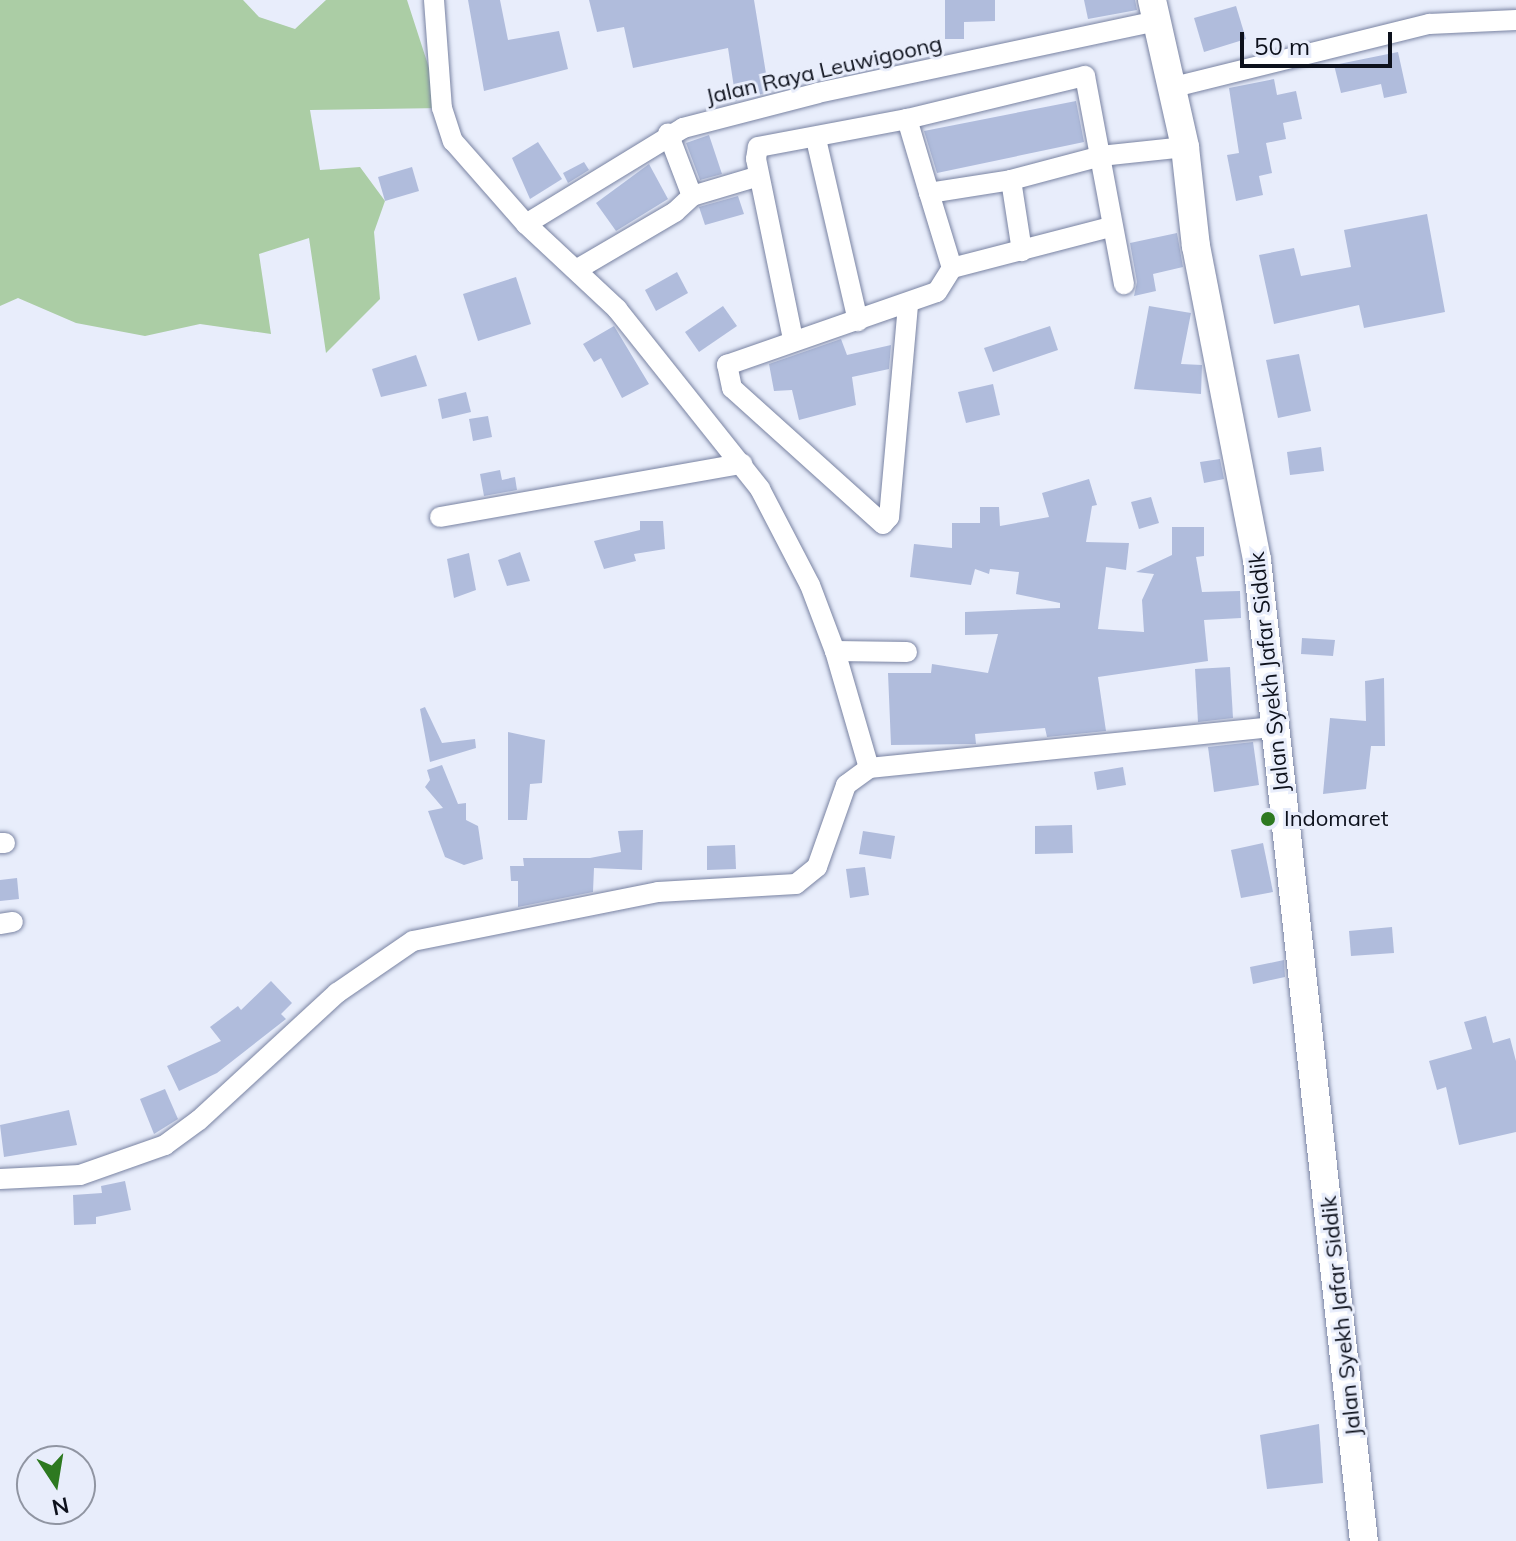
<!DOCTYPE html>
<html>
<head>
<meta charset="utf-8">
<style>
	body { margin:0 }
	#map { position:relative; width:1516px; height:1541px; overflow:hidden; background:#e8edfb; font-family:Mulish,sans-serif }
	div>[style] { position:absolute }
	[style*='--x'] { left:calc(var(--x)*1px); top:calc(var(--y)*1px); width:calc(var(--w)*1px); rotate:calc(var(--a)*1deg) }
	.green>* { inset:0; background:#abcda5 }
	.building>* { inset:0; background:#b0bcdc }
	.roads { filter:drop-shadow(0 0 2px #7983a2) drop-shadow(0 0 2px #7983a2) }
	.minor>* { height:20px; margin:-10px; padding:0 10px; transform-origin:10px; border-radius:10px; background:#fff }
	.secondary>* { height:28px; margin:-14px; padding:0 14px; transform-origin:14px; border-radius:14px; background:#fff }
	.dots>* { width:22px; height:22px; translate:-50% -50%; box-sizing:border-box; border:4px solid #e8edfb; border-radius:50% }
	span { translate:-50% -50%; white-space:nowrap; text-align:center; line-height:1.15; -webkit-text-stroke:6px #e8edfb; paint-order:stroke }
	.street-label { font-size:22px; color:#0d111c }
	.poi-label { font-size:22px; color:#0d111c }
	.left { translate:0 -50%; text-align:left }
	.north { position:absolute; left:16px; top:1445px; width:80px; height:80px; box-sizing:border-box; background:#e8edfb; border:2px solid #9095a2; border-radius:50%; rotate:168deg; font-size:22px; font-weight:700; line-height:32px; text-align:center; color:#0d111c }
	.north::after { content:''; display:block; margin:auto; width:28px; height:36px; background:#2d7920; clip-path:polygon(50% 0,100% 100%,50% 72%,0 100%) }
	.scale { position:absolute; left:1240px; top:32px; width:152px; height:36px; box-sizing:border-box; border:4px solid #0d111c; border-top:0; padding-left:10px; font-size:24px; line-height:28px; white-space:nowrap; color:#0d111c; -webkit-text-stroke:6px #e8edfb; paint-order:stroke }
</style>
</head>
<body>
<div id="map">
	<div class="green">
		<i style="clip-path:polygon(0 0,243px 0,259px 17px,295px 29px,326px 0,407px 0,442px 108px,310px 110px,320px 170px,360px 167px,385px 201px,374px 232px,380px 299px,326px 353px,309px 238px,259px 254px,271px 334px,200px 324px,145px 336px,76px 323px,18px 298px,0 306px)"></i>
	</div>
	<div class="building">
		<i style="clip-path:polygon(468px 0,500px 0,508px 40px,559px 31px,568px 69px,484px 91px)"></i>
		<i style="clip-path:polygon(589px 0,754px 0,769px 92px,736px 101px,728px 48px,633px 68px,624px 27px,597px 32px)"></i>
		<i style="clip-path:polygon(945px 0,995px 0,995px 21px,964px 22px,964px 39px,945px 39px)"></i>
		<i style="clip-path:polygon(1084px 0,1135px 0,1137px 10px,1088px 19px)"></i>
		<i style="clip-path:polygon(1236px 6px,1246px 39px,1204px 52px,1194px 18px)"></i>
		<i style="clip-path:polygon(1398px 52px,1407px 93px,1384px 98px,1381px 84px,1341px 93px,1334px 65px)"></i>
		<i style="clip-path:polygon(1274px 79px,1277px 95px,1296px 91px,1302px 119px,1283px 123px,1286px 139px,1266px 143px,1272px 173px,1259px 176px,1263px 195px,1236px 201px,1227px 155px,1239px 153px,1229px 88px)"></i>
		<i style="clip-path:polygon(1076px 101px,1084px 142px,937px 173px,924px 131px)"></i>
		<i style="clip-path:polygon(709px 135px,722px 174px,700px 180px,686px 143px)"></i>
		<i style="clip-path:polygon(538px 142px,562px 179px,530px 199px,512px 158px)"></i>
		<i style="clip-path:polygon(584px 162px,589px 170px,568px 183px,563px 173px)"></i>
		<i style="clip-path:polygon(649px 164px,668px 199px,616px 231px,596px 203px)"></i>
		<i style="clip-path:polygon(412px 167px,419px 191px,385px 201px,378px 177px)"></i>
		<i style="clip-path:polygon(738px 196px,744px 214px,705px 225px,699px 207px)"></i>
		<i style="clip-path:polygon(1427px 214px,1445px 312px,1364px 328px,1359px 305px,1274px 324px,1259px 255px,1294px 248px,1301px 276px,1351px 267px,1344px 230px)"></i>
		<i style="clip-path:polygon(1177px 233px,1183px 267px,1153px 274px,1156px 291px,1134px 296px,1137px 282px,1130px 243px)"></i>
		<i style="clip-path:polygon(677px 272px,688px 293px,656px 311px,645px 290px)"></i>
		<i style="clip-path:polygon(516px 277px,531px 324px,478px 341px,463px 294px)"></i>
		<i style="clip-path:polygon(723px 306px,737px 326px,699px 352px,685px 332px)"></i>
		<i style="clip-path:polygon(1149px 306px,1191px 313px,1181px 364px,1202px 365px,1201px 394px,1134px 389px)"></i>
		<i style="clip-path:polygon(614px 326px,649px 384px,622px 398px,601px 358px,594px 362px,583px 344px)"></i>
		<i style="clip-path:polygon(1050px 326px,1058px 350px,993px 372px,984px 348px)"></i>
		<i style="clip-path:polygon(841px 339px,847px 355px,891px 345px,889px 369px,852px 377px,856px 405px,799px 420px,792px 390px,774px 391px,769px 364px)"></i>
		<i style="clip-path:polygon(1299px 354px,1311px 411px,1278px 418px,1266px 360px)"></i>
		<i style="clip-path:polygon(416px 355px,427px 386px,381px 397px,372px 369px)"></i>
		<i style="clip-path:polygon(993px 384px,1000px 415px,966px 423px,958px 392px)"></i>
		<i style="clip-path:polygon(466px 392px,471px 412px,442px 419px,438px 399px)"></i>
		<i style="clip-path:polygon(488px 416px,492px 437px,473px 441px,469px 419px)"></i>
		<i style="clip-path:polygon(1321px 447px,1324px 471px,1290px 475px,1287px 452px)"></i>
		<i style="clip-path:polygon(1220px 459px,1224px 479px,1204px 483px,1200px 462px)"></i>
		<i style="clip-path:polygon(500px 470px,502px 480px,515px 477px,517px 490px,484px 496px,480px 474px)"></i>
		<i style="clip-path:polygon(1089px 479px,1097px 505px,1092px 506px,1086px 542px,1129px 543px,1126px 570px,1106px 567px,1098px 629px,1144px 632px,1142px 600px,1154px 574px,1136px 572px,1172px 555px,1172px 527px,1204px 527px,1204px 556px,1196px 557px,1202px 592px,1240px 591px,1241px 618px,1204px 620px,1208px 661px,1098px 677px,1106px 731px,1047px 737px,1045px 728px,975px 734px,976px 744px,891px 745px,888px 673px,931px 673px,932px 664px,988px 673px,998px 634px,965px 635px,965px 612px,1060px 608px,1060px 603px,1016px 594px,1019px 572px,990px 569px,989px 574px,975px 569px,971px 585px,910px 577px,914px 544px,952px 548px,952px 523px,980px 523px,980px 507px,999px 507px,1000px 526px,1049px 517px,1042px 493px)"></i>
		<i style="clip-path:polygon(1151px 497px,1159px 523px,1139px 529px,1131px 502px)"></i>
		<i style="clip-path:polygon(640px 521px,663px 521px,665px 549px,634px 554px,636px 561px,604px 569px,594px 541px,640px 530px)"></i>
		<i style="clip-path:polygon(520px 552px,530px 581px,507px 586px,498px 560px)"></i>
		<i style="clip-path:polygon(469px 553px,476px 590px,454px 598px,447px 559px)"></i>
		<i style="clip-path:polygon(1302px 638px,1335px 640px,1333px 656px,1301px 654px)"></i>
		<i style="clip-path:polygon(1230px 667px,1233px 718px,1198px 722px,1195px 669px)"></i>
		<i style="clip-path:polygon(1384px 678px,1385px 746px,1371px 746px,1366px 789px,1323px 794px,1330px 718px,1366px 721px,1365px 681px)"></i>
		<i style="clip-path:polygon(425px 707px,442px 743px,475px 739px,476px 748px,430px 762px,420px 709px)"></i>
		<i style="clip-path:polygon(508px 732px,545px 740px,542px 783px,530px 784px,527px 820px,508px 820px)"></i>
		<i style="clip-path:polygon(1253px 742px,1259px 785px,1214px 792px,1208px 747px)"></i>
		<i style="clip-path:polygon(442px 765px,458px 804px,466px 803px,466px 820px,478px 826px,483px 859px,464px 865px,445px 857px,428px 811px,443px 808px,425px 787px,430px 780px,427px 770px)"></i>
		<i style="clip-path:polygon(1123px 767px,1126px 785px,1097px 790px,1094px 772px)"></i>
		<i style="clip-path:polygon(1072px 825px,1073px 853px,1035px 854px,1035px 826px)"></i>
		<i style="clip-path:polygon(643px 830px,642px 870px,594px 868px,593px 892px,518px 907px,518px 881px,511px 881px,510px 866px,524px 866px,523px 858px,590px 858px,621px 852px,618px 831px)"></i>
		<i style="clip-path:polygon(863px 831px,895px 836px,891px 859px,859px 854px)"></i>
		<i style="clip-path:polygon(1263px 843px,1273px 892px,1241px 898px,1231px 850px)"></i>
		<i style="clip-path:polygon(735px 845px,736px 869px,707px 870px,707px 846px)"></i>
		<i style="clip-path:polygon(865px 867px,869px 895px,850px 898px,846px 869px)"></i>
		<i style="clip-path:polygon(17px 878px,19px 899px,0 901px,0 880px)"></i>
		<i style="clip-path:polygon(1392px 927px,1394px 953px,1351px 956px,1349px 931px)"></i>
		<i style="clip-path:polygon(1284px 960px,1285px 977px,1253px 984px,1250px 967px)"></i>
		<i style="clip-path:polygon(271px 981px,292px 1003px,281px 1014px,286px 1019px,217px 1073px,179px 1091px,167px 1066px,221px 1041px,210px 1027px,238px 1006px,241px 1010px)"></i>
		<i style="clip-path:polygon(1486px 1016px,1493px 1043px,1510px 1038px,1516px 1061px,1516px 1132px,1459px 1145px,1446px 1087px,1437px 1090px,1429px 1061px,1472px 1049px,1464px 1022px)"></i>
		<i style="clip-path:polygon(165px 1089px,178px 1119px,154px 1134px,140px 1099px)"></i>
		<i style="clip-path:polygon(69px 1110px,77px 1145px,4px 1157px,0 1125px)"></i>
		<i style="clip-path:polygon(125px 1181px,131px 1210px,96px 1217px,96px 1224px,74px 1225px,73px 1195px,102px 1193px,101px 1186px)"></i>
		<i style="clip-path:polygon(1319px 1424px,1323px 1483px,1267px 1489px,1260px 1435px)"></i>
	</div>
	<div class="roads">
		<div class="minor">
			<i style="--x:434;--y:0;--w:108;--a:85.8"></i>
			<i style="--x:442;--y:108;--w:35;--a:72"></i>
			<i style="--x:453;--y:141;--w:111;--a:48.7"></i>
			<i style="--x:526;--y:224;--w:125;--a:43"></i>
			<i style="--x:617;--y:309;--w:230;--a:51.5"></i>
			<i style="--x:760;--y:489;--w:108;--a:62.5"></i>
			<i style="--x:810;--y:585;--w:71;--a:69.3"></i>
			<i style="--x:835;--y:651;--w:122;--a:73.8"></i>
			<i style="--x:1170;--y:88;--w:267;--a:-13.9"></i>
			<i style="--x:1429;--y:24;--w:87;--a:-2.6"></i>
			<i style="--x:907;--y:119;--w:77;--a:73.4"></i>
			<i style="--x:816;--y:139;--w:187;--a:77"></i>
			<i style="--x:1011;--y:180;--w:72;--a:81.2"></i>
			<i style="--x:692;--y:196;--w:70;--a:-16.6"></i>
			<i style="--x:526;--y:224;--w:184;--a:-31.4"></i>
			<i style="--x:683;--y:128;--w:139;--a:-14.5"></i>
			<i style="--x:818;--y:93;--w:346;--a:-12"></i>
			<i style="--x:952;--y:268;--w:164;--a:-14.5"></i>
			<i style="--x:576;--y:270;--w:115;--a:-30.4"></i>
			<i style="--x:675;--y:212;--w:23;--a:-43"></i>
			<i style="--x:692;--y:196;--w:67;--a:-110.9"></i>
			<i style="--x:908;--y:305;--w:213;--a:95.1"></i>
			<i style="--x:889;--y:517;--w:9;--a:131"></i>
			<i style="--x:883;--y:524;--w:203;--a:-138"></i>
			<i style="--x:732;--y:388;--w:24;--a:-102"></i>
			<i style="--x:727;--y:365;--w:222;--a:-19.2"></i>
			<i style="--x:937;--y:292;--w:28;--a:-58"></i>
			<i style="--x:952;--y:268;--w:78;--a:-107"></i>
			<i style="--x:929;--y:193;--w:83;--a:-9"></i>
			<i style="--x:1011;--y:180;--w:93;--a:-14.9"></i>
			<i style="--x:1101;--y:156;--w:84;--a:-6.1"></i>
			<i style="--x:793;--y:339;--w:184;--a:-101.6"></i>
			<i style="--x:756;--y:159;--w:12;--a:-81"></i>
			<i style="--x:758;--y:147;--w:152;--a:-10.6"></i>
			<i style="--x:907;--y:119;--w:183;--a:-13.6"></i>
			<i style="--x:1085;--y:76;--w:212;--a:79.4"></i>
			<i style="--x:440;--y:517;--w:307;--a:-10"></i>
			<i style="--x:835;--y:651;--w:72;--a:0.8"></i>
			<i style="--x:0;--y:843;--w:5;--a:0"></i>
			<i style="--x:0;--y:924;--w:13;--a:-9"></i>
			<i style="--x:0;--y:1179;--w:80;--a:-2.9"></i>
			<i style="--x:80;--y:1175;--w:90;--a:-19.4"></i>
			<i style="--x:165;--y:1145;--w:42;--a:-36.3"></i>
			<i style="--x:199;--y:1120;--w:188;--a:-42.6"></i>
			<i style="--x:337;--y:993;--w:92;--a:-34.4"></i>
			<i style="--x:413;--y:941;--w:250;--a:-11.3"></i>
			<i style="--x:658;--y:892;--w:138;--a:-3.3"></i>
			<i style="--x:796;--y:884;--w:27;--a:-39"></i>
			<i style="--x:817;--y:867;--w:87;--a:-70.5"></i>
			<i style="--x:846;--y:785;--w:29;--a:-36"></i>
			<i style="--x:869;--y:768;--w:407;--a:-5.8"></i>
		</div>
		<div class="secondary">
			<i style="--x:1152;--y:0;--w:151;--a:77.3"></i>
			<i style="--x:1185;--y:147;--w:100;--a:83.7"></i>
			<i style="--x:1196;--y:246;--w:320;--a:79"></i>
			<i style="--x:1257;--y:560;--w:987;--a:83.78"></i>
		</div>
	</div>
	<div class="dots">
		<i style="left:1268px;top:819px;background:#2d7920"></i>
	</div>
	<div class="street-label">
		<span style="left:824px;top:70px;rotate:-13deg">Jalan Raya Leuwigoong</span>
		<span style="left:1269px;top:672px;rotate:-96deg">Jalan Syekh Jafar Siddik</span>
		<span style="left:1341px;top:1316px;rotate:-96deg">Jalan Syekh Jafar Siddik</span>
	</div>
	<div class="poi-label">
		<span class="left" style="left:1284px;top:819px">Indomaret</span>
	</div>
	<div class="north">N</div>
	<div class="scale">50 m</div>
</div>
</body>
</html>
